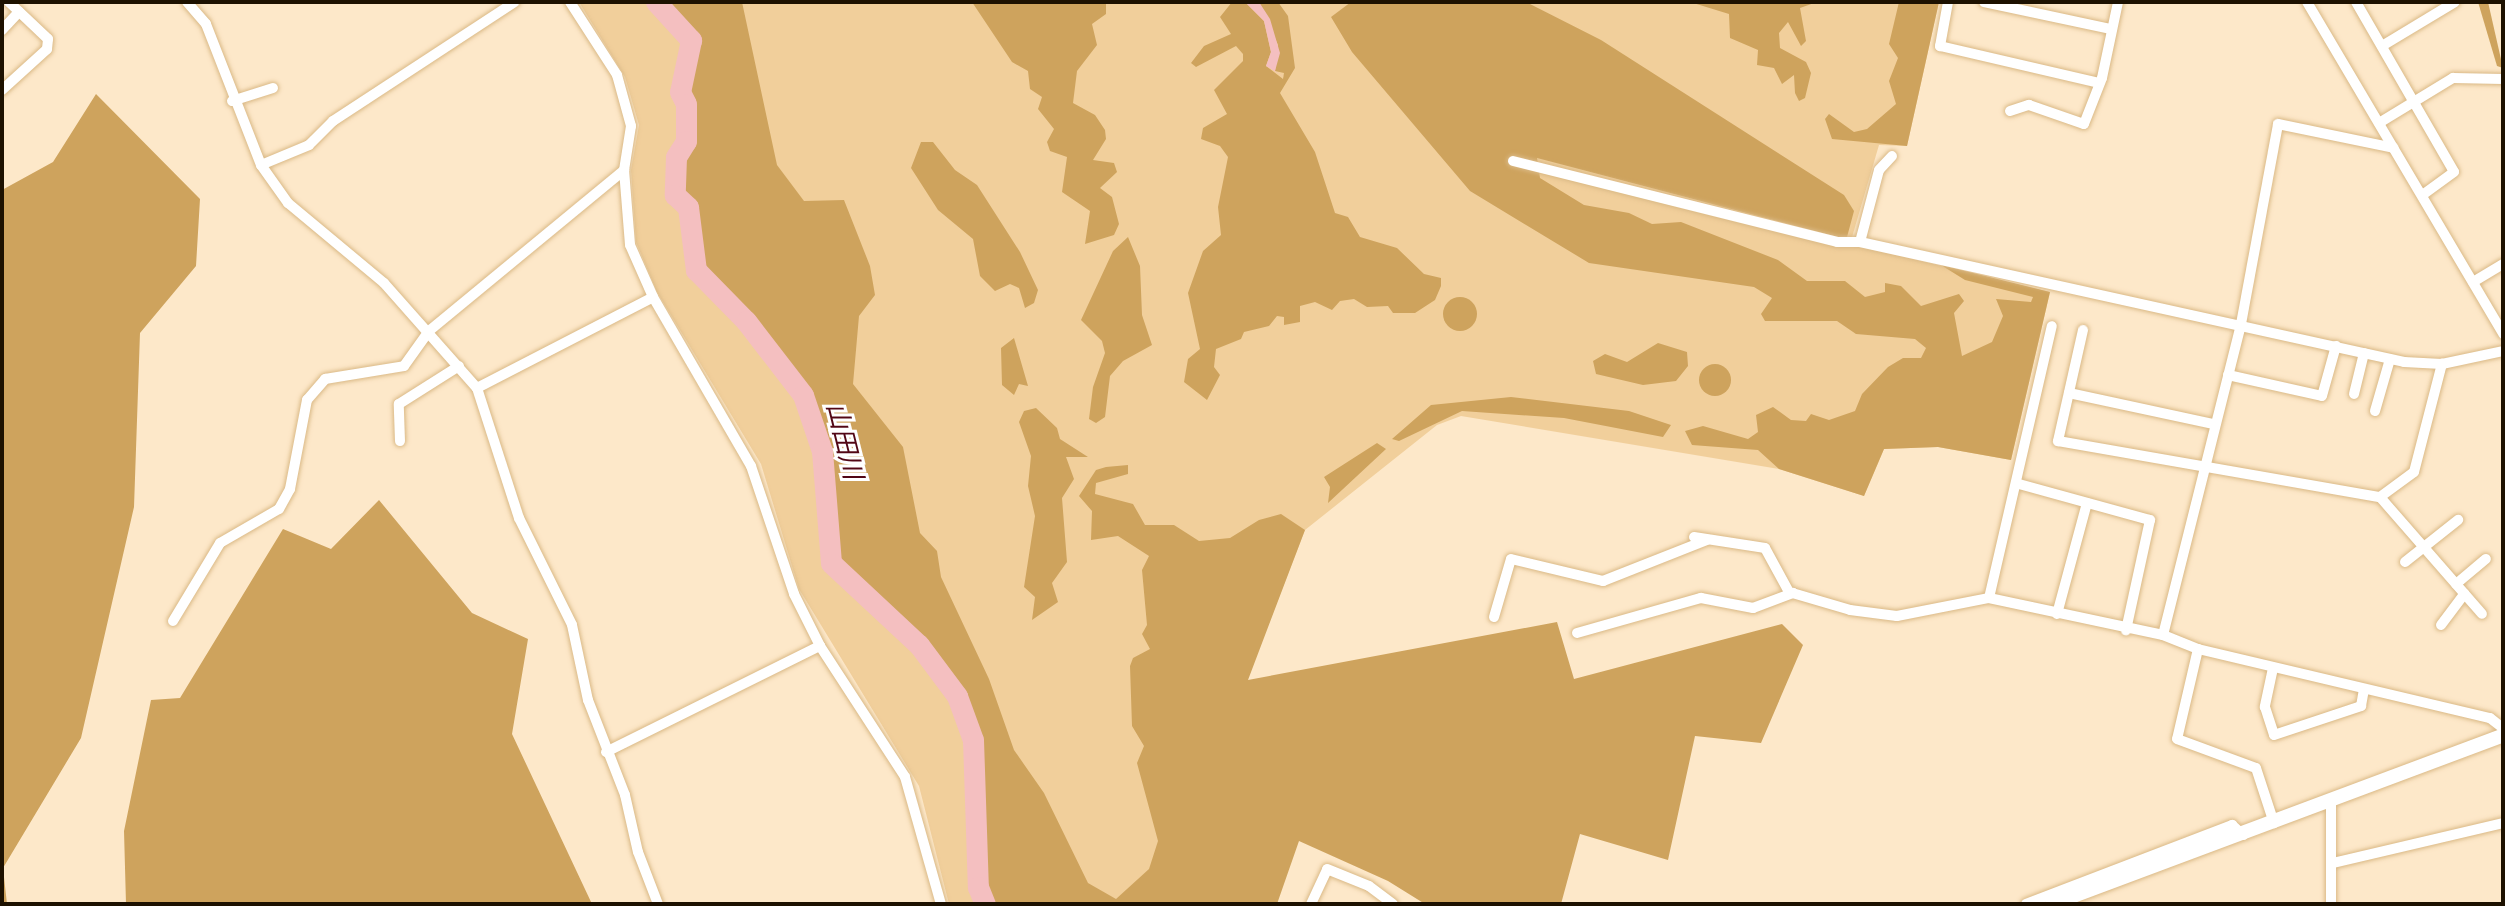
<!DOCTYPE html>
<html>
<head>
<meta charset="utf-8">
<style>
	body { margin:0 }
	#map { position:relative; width:2505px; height:906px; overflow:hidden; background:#fde8c9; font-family:Poppins,"Noto Sans JP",sans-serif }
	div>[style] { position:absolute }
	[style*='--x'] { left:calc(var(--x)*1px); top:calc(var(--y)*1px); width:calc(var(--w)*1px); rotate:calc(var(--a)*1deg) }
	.green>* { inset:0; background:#f1cf9b }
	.forest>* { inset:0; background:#cea35d }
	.round { border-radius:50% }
	.water>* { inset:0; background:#f4bfc0 }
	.river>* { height:21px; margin:-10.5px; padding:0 10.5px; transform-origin:10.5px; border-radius:10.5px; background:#f4bfc0 }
	.roads { filter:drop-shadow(0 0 2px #dab986) drop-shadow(0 0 2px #dab986) }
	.minor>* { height:10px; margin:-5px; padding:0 5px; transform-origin:5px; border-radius:5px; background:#fff }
	.tertiary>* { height:14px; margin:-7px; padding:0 7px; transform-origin:7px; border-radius:7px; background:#fff }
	span { translate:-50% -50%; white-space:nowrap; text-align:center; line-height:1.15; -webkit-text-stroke:6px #fff; paint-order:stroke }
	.water-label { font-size:26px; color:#520715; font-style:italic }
	.frame { position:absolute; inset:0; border:4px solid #1d1100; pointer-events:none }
</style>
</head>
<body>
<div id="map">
	<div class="green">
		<i style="clip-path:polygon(579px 2px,1939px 2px,1907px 146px,1879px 145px,1850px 244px,2050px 292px,2011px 460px,1938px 447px,1884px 449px,1864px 496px,1779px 469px,1461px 416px,1437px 425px,1305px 530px,1247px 680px,1214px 904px,949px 904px,919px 786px,799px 589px,761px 464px,657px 292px,636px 242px,631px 170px,639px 125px,625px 77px)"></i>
	</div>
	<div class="forest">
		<i style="clip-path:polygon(667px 2px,742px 2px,777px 165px,804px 201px,844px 200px,870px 266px,875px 295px,859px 316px,853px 384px,903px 447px,920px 533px,937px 551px,941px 577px,989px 679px,1014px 750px,1044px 793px,1088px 883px,1116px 899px,1149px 869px,1158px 841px,1137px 763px,1144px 746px,1132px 726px,1130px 666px,1133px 658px,1150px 649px,1142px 634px,1147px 625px,1142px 570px,1149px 556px,1118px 536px,1091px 540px,1092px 511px,1079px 496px,1096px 470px,1106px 467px,1128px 465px,1128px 474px,1096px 483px,1095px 494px,1133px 504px,1145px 525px,1174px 525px,1199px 541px,1230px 538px,1259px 520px,1281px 514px,1305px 530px,1248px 680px,1557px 622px,1574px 679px,1782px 624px,1803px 645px,1761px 743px,1695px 736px,1668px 860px,1580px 834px,1561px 904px,1425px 904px,1388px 881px,1299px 841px,1277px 904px,990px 904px,981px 881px,977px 749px,963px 701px,928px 646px,836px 562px,824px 447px,802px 380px,712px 274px,701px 268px,691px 208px,678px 185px,691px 128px,685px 93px,696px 42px)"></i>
		<i style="clip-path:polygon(972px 2px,1106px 2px,1106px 14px,1092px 24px,1097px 45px,1077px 71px,1073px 103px,1095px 115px,1105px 130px,1106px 139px,1093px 160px,1114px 163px,1117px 172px,1100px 188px,1112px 197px,1119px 224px,1114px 235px,1085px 244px,1090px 211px,1062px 192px,1067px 157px,1050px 151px,1047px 142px,1054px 129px,1038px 109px,1042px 97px,1030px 89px,1028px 71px,1012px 62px)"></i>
		<i style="clip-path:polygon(1232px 2px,1245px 2px,1264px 21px,1271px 52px,1266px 66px,1283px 79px,1284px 73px,1275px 71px,1278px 45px,1259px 2px,1278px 2px,1288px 16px,1295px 68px,1280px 93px,1315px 152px,1335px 213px,1348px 217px,1360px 237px,1397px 248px,1424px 274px,1441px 278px,1441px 286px,1435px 300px,1415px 313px,1393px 313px,1388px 306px,1367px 307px,1354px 299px,1340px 301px,1332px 310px,1315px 302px,1300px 306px,1300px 322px,1284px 325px,1284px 317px,1277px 316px,1269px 326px,1244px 332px,1241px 339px,1216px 349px,1214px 367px,1220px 375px,1207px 400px,1184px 382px,1188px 359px,1200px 349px,1188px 293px,1203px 251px,1221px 235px,1218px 207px,1228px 157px,1220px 146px,1201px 139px,1203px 128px,1227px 114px,1214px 90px,1243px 61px,1243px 54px,1236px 46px,1196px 67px,1191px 63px,1204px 46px,1231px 34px,1220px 17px)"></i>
		<i style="clip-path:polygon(1351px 2px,1526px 2px,1601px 40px,1844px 195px,1854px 211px,1847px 237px,1838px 237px,1537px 158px,1540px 178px,1584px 205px,1629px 213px,1652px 224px,1681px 222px,1778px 260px,1807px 281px,1845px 281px,1865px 297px,1885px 292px,1885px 283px,1901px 286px,1921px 306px,1959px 294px,1964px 301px,1954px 313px,1962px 356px,1992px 342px,2003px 316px,1996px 299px,2031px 302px,2033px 297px,1965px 280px,1941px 265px,2050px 292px,2011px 460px,1938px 447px,1884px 449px,1864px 496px,1779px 469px,1758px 450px,1692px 445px,1685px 431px,1703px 426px,1748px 439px,1758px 432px,1756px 415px,1773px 407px,1791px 420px,1806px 421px,1811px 414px,1829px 420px,1855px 411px,1862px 394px,1888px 367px,1903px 358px,1921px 358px,1926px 348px,1915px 339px,1856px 334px,1837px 321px,1765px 321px,1761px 314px,1772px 298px,1754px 287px,1589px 263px,1470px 191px,1352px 52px,1331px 17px)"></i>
		<i style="clip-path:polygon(1690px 2px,1817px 2px,1800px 8px,1806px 41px,1801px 46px,1788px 22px,1779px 33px,1780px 48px,1806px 62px,1811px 73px,1805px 98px,1799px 101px,1795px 93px,1794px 75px,1782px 84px,1774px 68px,1757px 65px,1758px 50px,1730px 38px,1729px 14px)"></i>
		<i style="clip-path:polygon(1899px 2px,1939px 2px,1907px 146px,1832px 139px,1825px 119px,1829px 114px,1854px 132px,1867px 129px,1896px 104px,1889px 81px,1898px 58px,1889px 44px)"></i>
		<i style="clip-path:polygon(2478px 2px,2488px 2px,2503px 68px,2497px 66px)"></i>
		<i style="clip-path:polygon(96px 94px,200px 199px,196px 266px,140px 333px,134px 507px,81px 738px,3px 868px,7px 904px,2px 904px,2px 190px,53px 162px)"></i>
		<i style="clip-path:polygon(921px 142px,933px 142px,955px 170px,977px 185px,1020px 252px,1038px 290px,1034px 303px,1025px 308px,1019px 288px,1010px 284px,995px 291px,980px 276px,973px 239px,938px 210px,911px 168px)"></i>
		<i style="clip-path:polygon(1128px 237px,1140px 266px,1142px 315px,1152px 345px,1123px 361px,1110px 376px,1105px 417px,1096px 423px,1089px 419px,1093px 387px,1105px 353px,1102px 341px,1081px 320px,1113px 251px)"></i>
		<i class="round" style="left:1443px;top:297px;width:34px;height:34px"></i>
		<i style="clip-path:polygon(1014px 338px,1028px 386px,1019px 384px,1014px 395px,1002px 385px,1001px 348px)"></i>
		<i style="clip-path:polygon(1658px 343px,1687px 352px,1688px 366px,1676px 381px,1643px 385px,1596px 374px,1593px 361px,1605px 354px,1627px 362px)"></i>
		<i class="round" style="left:1699px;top:364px;width:32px;height:32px"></i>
		<i style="clip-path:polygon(1511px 397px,1629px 411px,1671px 425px,1663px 437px,1564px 418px,1462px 411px,1399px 441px,1392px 439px,1431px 405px)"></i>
		<i style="clip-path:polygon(1036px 408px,1057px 428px,1060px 439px,1088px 457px,1066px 457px,1074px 479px,1062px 498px,1067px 562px,1052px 583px,1058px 602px,1032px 620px,1035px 597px,1024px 587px,1035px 516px,1028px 486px,1031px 456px,1019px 422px,1024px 411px)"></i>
		<i style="clip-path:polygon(1377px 443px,1386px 449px,1328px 503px,1330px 487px,1324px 477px)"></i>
		<i style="clip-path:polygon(379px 500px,472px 613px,528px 639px,512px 734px,592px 904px,126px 904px,124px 831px,151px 700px,180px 698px,283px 529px,331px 549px)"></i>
	</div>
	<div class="water">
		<i style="clip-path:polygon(1245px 2px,1259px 2px,1270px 19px,1280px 53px,1275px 71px,1286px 78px,1266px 66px,1271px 52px,1264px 21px)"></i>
	</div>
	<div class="river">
		<i style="--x:656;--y:2;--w:52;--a:47.4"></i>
		<i style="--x:691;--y:40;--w:53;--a:101.9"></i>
		<i style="--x:680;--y:92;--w:13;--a:63"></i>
		<i style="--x:686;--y:104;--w:37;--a:90"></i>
		<i style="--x:686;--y:141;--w:19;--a:122"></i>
		<i style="--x:676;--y:157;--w:38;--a:92"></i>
		<i style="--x:675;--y:195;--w:18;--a:43"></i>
		<i style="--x:688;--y:207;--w:64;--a:82.8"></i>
		<i style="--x:696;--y:270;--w:71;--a:45.6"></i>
		<i style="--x:746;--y:321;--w:93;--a:52.4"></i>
		<i style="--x:803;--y:395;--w:59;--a:71.3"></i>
		<i style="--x:822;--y:451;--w:112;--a:85.4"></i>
		<i style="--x:831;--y:563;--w:120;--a:43"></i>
		<i style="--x:919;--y:645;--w:64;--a:53.3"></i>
		<i style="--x:957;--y:696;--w:47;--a:70"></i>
		<i style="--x:973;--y:740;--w:147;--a:88.1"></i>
		<i style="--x:978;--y:887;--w:18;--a:68"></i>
	</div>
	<div class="roads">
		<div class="minor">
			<i style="--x:187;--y:2;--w:29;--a:49"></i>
			<i style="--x:206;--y:24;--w:151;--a:68.7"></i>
			<i style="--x:261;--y:165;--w:47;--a:54.6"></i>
			<i style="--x:288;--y:203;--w:125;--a:39.8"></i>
			<i style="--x:384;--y:283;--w:140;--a:48.5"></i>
			<i style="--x:477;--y:388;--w:137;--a:72.1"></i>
			<i style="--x:519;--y:518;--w:119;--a:63.6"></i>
			<i style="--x:572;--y:625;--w:77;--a:78"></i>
			<i style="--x:588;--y:700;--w:102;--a:68.7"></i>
			<i style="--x:625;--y:795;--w:58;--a:77.2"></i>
			<i style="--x:638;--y:852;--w:56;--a:69"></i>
			<i style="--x:570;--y:2;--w:87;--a:57.2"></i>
			<i style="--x:617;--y:75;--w:53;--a:74.6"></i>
			<i style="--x:631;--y:126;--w:45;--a:99"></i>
			<i style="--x:624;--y:170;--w:75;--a:85.4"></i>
			<i style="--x:630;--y:245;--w:57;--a:66.1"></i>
			<i style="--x:653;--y:297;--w:195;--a:59.9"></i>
			<i style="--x:751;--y:466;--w:135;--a:71.4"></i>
			<i style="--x:794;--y:594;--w:58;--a:63.4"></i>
			<i style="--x:820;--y:646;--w:156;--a:57"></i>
			<i style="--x:905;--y:777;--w:132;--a:74.2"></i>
			<i style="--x:1948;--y:2;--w:45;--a:100.3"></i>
			<i style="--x:1940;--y:46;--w:163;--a:13.1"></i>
			<i style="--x:1984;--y:2;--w:130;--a:12"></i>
			<i style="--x:2307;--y:2;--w:386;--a:59.4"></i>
			<i style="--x:2356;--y:2;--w:196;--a:60"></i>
			<i style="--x:2454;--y:172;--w:39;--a:144"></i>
			<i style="--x:2;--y:30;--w:25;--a:-47"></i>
			<i style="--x:2382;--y:46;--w:85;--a:-31.1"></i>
			<i style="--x:2;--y:90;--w:61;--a:-42.3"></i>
			<i style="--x:47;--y:49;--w:10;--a:-84"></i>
			<i style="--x:48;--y:39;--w:54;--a:-136.5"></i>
			<i style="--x:232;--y:101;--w:43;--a:-17.6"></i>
			<i style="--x:2010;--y:111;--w:20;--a:-18"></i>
			<i style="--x:2029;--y:105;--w:58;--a:19.1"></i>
			<i style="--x:2084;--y:124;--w:49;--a:-68.6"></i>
			<i style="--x:2102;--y:78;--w:78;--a:-78.1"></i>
			<i style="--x:2379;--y:123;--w:87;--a:-31.3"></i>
			<i style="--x:2453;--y:78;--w:50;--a:1.1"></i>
			<i style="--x:1513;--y:161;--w:334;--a:14"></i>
			<i style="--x:1837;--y:242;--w:23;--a:0"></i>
			<i style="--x:1860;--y:242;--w:557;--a:12.44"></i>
			<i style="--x:2404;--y:362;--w:38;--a:3"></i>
			<i style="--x:261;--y:165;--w:52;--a:-22.6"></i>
			<i style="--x:309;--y:145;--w:34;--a:-45"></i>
			<i style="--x:333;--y:121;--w:217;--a:-33.2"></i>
			<i style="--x:1860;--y:242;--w:74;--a:-75.2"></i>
			<i style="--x:1879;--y:170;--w:19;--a:-47"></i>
			<i style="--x:2473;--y:282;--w:35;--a:-31"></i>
			<i style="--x:2083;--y:330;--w:114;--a:102.7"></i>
			<i style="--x:2058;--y:441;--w:327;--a:9.9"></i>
			<i style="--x:2380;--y:497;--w:155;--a:48.9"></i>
			<i style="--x:2228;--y:375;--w:96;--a:12.6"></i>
			<i style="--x:2322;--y:396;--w:52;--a:-74.4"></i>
			<i style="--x:477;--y:388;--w:198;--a:-27.3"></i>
			<i style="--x:2069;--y:393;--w:148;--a:12.1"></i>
			<i style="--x:2354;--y:394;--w:42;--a:-76.3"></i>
			<i style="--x:2375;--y:411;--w:54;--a:-73.9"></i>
			<i style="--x:400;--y:441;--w:37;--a:-92"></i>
			<i style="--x:399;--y:404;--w:71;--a:-32.3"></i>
			<i style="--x:2019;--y:484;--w:136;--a:15.4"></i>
			<i style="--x:2150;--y:520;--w:113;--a:102.3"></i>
			<i style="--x:2380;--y:497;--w:42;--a:-36.3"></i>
			<i style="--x:2414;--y:472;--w:112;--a:-75.5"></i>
			<i style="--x:2442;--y:364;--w:62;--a:-12"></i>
			<i style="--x:1694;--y:537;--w:72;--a:8.8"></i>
			<i style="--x:1765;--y:548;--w:50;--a:61.4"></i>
			<i style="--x:1789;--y:592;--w:64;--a:16.4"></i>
			<i style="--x:1850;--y:610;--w:47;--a:7.3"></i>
			<i style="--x:1897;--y:616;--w:94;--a:-11.1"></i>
			<i style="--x:1989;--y:598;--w:178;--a:12"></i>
			<i style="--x:2163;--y:635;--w:38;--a:22"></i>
			<i style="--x:2198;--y:649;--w:300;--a:13.3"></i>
			<i style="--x:2490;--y:718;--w:16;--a:38"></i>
			<i style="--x:2405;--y:562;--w:68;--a:-38.4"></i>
			<i style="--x:2456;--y:584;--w:39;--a:-40"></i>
			<i style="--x:1989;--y:598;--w:279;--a:-77"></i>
			<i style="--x:2057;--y:614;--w:115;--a:-74.9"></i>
			<i style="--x:1494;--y:617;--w:60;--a:-73.7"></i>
			<i style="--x:1511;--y:559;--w:95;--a:13.4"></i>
			<i style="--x:1603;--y:581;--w:112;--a:-21.5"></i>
			<i style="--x:173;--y:621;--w:91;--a:-58.9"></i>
			<i style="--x:220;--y:543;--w:68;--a:-30"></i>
			<i style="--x:279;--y:509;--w:23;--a:-61"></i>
			<i style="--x:290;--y:489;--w:91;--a:-79.2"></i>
			<i style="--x:307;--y:400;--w:28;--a:-49"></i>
			<i style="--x:325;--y:379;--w:80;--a:-9.3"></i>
			<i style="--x:404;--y:366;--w:43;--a:-54.5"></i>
			<i style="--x:429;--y:331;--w:253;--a:-39.5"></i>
			<i style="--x:2441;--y:625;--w:39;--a:-53"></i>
			<i style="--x:1577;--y:633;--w:129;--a:-15.8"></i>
			<i style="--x:1701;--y:598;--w:53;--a:10.9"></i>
			<i style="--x:1753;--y:608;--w:43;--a:-20.6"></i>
			<i style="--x:2163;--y:635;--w:321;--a:-75.9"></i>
			<i style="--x:2241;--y:324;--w:203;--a:-79.5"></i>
			<i style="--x:2278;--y:124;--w:118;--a:11.7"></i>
			<i style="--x:2198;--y:649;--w:92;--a:103.1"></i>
			<i style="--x:2177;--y:739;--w:84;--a:20.2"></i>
			<i style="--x:2256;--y:768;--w:58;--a:71.9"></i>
			<i style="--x:2273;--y:668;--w:40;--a:102"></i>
			<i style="--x:2265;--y:707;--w:29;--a:72"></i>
			<i style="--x:2274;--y:735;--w:92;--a:-18.4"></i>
			<i style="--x:2361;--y:706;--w:17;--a:-80"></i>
			<i style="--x:606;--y:752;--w:239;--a:-26.4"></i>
			<i style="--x:2333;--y:863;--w:175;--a:-13.2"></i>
			<i style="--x:1311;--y:904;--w:38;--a:-65"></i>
			<i style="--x:1327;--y:869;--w:45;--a:22"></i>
			<i style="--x:1369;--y:886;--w:30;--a:37"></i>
			<i style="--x:2026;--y:904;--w:221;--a:-21"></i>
			<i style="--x:2232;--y:825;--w:15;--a:42"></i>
			<i style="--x:2331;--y:904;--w:104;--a:-90"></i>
		</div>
		<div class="tertiary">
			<i style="--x:2052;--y:904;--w:482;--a:-20.5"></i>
		</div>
	</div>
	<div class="water-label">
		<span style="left:844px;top:441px;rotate:76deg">山田川</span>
	</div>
	<div class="frame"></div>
</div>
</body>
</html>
